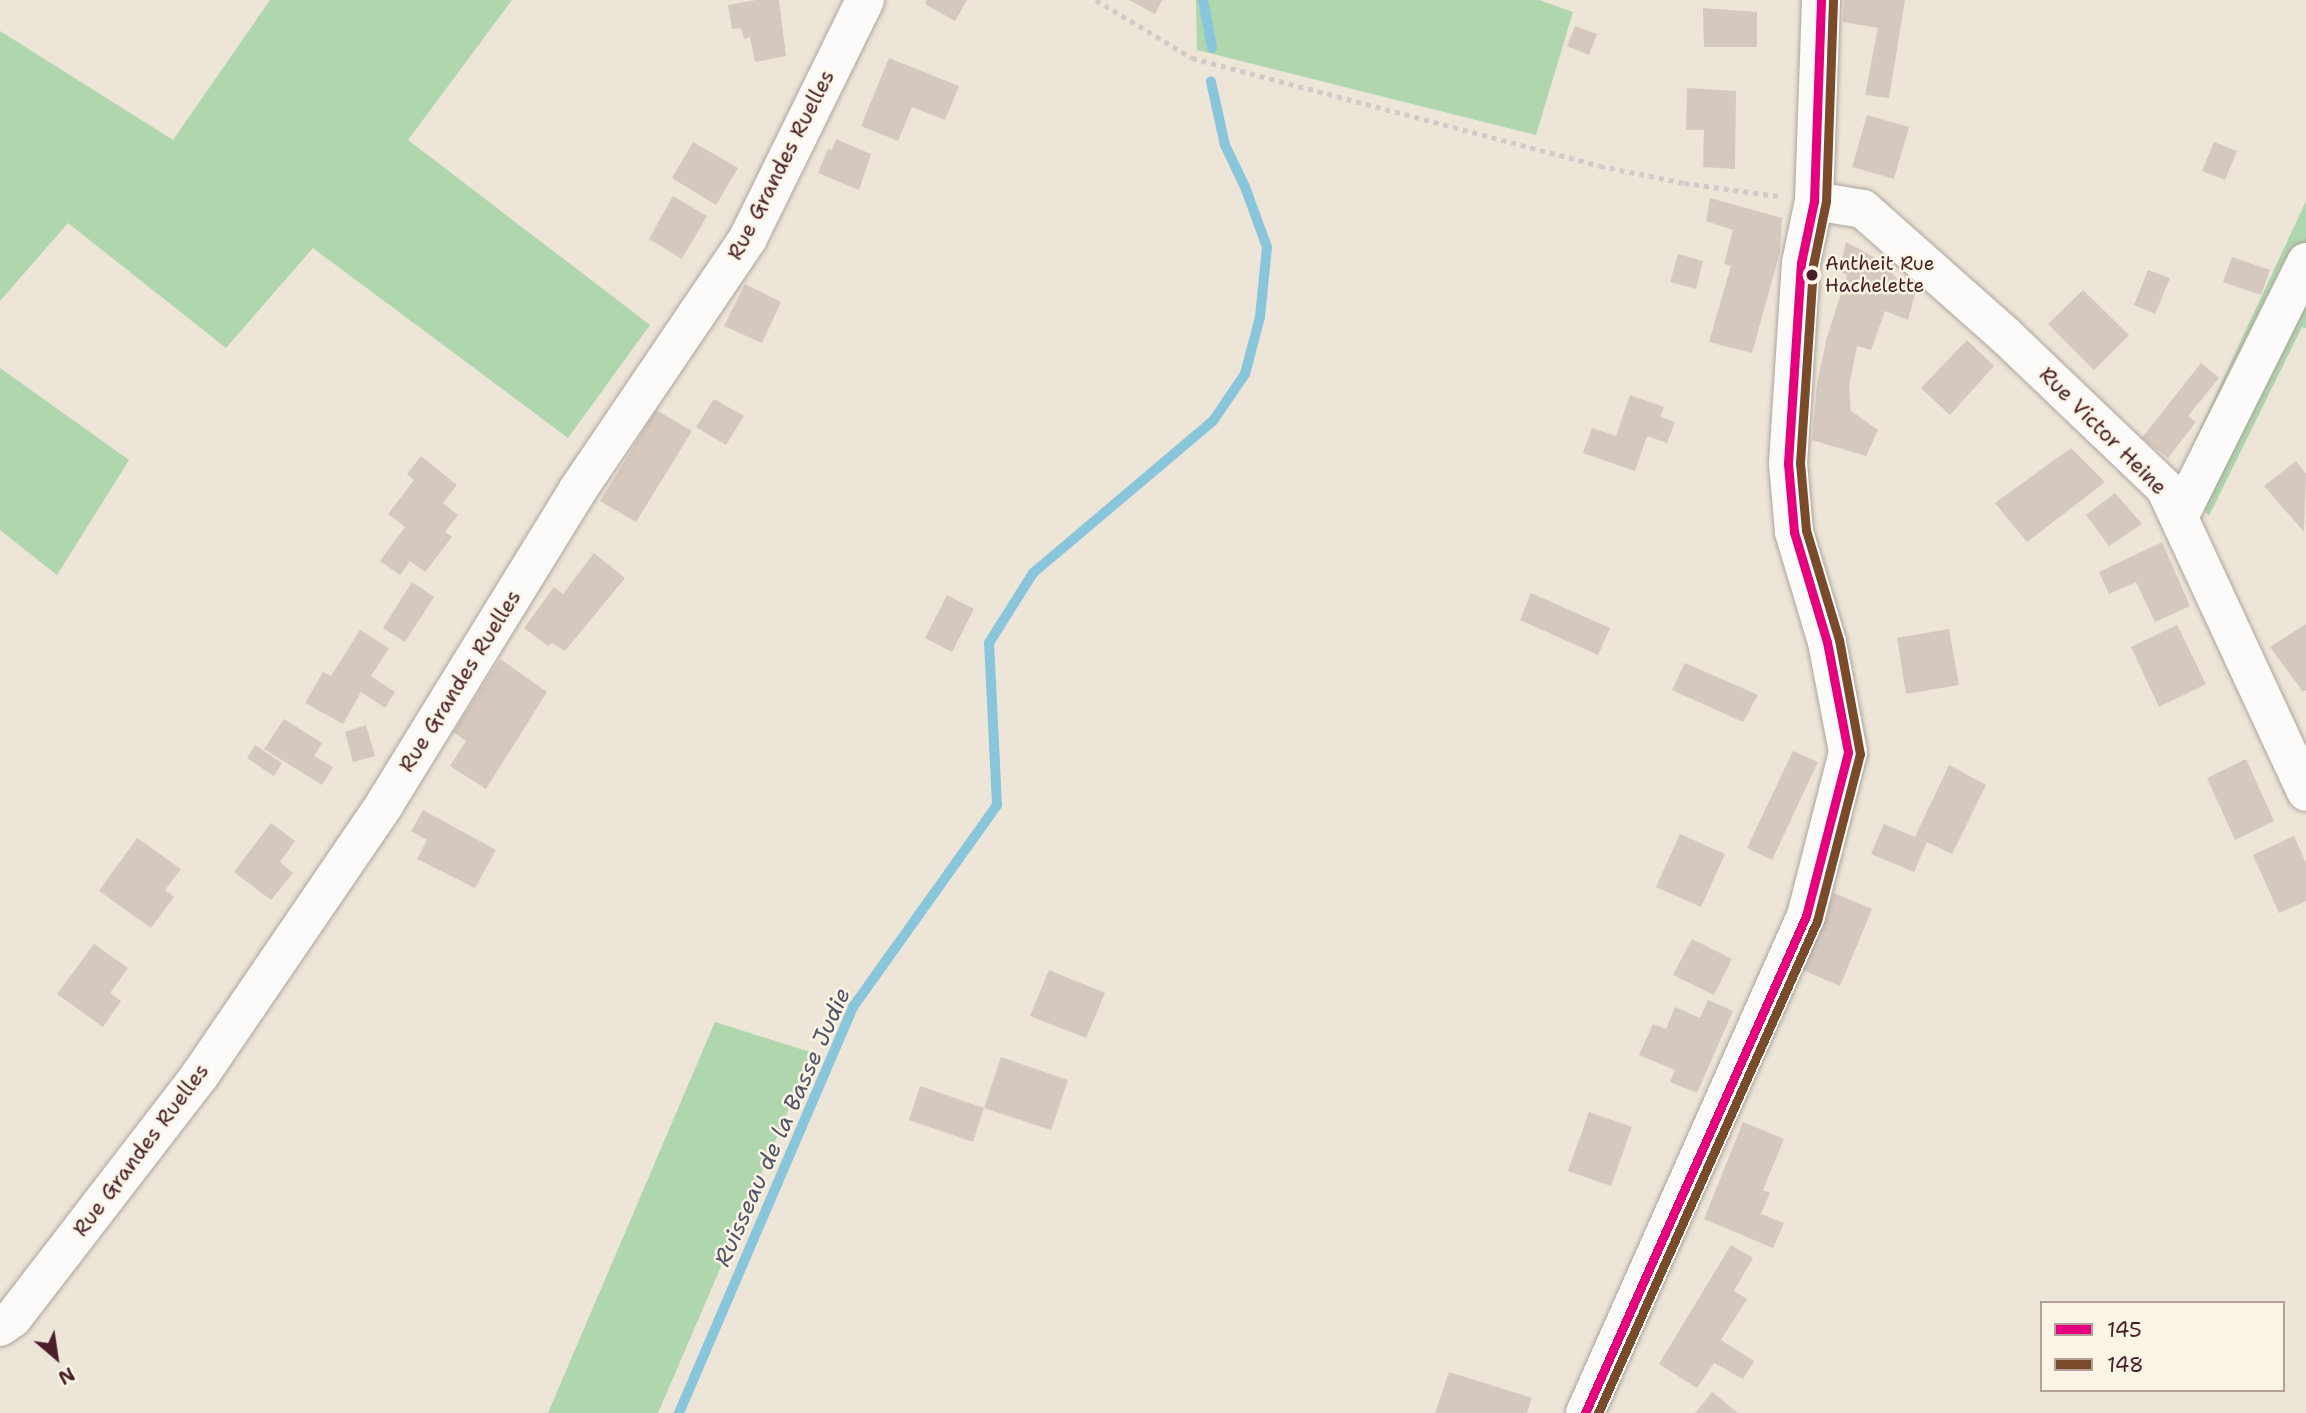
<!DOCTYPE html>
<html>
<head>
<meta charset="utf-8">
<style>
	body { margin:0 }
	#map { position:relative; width:2306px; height:1413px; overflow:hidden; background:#ede5d7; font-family:"Shantell Sans",sans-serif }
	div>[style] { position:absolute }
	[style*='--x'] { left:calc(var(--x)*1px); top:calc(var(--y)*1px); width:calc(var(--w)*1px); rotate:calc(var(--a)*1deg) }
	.green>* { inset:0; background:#afd6ac }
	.stream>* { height:10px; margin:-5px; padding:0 5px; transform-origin:5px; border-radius:5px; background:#8ac6db }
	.building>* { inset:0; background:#d5c8be }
	.path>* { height:4.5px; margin-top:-2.25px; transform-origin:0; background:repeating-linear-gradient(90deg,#cfcbc9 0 5px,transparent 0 10px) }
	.roads { filter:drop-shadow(0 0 2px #aea49e) drop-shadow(0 0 2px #aea49e) }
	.minor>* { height:38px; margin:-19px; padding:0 19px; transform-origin:19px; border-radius:19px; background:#fcfbf9 }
	.bus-1>* { height:9px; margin:-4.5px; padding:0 4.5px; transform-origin:4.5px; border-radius:4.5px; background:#e5007d }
	.bus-2>* { height:9px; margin:-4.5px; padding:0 4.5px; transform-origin:4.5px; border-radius:4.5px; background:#7a4b2a }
	.dots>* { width:19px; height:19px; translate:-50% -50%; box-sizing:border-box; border:4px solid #fcf5e5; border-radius:50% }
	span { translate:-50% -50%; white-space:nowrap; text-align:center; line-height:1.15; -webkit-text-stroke:5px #fcf5e5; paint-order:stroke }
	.bus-label { font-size:19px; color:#4a1f2b }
	.left { translate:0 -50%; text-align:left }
	.street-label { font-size:21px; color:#4a1f2b }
	.water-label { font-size:23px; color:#515569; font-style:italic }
	.legend { position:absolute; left:2040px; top:1301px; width:245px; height:91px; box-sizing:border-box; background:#fcf5e5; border:2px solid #b59f9b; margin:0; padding:9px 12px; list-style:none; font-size:21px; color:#4a1f2b }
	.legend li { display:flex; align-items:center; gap:14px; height:35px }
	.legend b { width:35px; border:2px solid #b59f9b }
	.north { position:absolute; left:21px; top:1322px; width:70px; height:70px; -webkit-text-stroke:5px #fcf5e5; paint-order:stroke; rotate:151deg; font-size:19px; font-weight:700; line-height:28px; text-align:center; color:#4a1f2b }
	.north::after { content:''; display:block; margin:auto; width:24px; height:32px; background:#4a1f2b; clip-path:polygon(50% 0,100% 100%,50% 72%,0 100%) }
</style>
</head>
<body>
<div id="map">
	<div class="green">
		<i style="clip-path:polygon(270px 0,512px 0,408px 140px,650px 325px,568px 438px,313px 248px,226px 348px,68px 223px,0 301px,0 31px,173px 140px)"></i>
		<i style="clip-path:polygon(1196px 0,1539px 0,1573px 12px,1536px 135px,1197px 50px)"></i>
		<i style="clip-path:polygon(2306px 201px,2306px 328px,2302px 327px,2209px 516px,2178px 476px)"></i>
		<i style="clip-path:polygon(0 368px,129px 460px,57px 575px,0 530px)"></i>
		<i style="clip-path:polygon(715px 1022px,813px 1053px,658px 1413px,548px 1413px)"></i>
	</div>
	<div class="stream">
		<i style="--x:1203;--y:0;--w:49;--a:79.4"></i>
		<i style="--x:679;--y:1413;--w:442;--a:-66.8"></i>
		<i style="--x:853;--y:1007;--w:248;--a:-54.5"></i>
		<i style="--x:997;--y:805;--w:162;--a:-92.8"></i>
		<i style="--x:989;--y:643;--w:83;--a:-57.8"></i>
		<i style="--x:1033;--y:573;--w:236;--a:-40.2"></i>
		<i style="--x:1213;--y:421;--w:57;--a:-55.8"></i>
		<i style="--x:1245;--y:374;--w:59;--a:-75.3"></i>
		<i style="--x:1260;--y:317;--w:70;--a:-84.3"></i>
		<i style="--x:1267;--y:247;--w:64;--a:-110.1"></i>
		<i style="--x:1245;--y:187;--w:47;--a:-115.5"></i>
		<i style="--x:1225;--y:145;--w:65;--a:-102.5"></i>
	</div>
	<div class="building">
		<i style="clip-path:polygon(756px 0,779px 0,786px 56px,755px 62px,750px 37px,744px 39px,741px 28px,732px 29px,728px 5px)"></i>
		<i style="clip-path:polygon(927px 0,967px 0,955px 21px,925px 4px)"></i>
		<i style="clip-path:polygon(1129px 0,1162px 0,1155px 14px)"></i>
		<i style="clip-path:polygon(1844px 0,1905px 0,1889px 98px,1865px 95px,1878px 28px,1843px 22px)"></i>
		<i style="clip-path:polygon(1703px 8px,1757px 12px,1757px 47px,1704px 47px)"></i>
		<i style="clip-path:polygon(1575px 26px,1597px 34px,1589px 55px,1567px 46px)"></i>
		<i style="clip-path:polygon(889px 58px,959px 86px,945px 120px,912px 107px,898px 141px,861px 126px)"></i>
		<i style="clip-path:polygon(1687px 88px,1736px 91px,1735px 169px,1703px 167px,1704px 130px,1686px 130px)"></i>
		<i style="clip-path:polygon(1867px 115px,1909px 127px,1894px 179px,1852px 167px)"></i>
		<i style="clip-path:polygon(836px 139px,871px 154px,859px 190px,818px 173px,828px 149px,832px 150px)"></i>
		<i style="clip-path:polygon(693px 142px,738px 168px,716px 205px,672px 178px)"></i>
		<i style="clip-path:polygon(2214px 142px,2237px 151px,2225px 180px,2202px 171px)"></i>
		<i style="clip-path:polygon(673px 196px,707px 216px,682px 259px,649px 239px)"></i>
		<i style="clip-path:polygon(1710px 198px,1782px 218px,1780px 252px,1752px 353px,1709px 342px,1731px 266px,1724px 264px,1733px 230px,1706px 221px)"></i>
		<i style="clip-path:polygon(1846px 242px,1874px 257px,1898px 279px,1916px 290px,1908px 320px,1885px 311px,1871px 350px,1857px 346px,1849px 387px,1851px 411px,1878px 430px,1866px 456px,1812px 440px,1817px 384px,1827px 337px,1847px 275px,1839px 271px)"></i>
		<i style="clip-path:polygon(1678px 254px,1703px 261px,1696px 289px,1670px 282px)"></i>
		<i style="clip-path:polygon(2232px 257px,2270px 270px,2261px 295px,2223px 282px)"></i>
		<i style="clip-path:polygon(2148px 270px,2170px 278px,2155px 314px,2134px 305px)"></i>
		<i style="clip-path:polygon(745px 284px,781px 302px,762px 343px,724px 326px)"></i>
		<i style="clip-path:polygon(2083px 290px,2129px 335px,2094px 370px,2048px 324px)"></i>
		<i style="clip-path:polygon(1967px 340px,1994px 366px,1950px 415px,1921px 388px)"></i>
		<i style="clip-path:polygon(2201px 363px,2219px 378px,2188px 416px,2196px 422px,2168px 458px,2142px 438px)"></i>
		<i style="clip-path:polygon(1630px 395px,1664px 407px,1660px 417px,1675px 422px,1667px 443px,1647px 436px,1635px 471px,1583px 453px,1592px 428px,1616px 436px)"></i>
		<i style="clip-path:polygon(714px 399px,744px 416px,726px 445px,696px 427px)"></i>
		<i style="clip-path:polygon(656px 410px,692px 431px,636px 522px,600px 501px)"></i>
		<i style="clip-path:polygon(2071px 448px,2105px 482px,2027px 542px,1995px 503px)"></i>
		<i style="clip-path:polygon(421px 456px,457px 485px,443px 503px,458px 515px,445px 532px,452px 537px,425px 572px,410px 561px,400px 575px,380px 561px,405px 527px,388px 514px,414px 480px,407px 474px)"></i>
		<i style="clip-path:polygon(2296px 461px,2306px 474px,2304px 532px,2264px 486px)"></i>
		<i style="clip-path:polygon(2115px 493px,2142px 524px,2109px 546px,2086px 515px)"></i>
		<i style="clip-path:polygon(2162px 542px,2190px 606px,2155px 622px,2136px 582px,2109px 594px,2099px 572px)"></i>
		<i style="clip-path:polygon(594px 553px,625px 578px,565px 651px,552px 643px,548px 646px,524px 628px,554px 587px,563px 594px)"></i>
		<i style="clip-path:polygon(412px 582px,434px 597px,405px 642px,383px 628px)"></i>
		<i style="clip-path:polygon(1531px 593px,1610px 628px,1598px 655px,1520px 620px)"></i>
		<i style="clip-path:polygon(947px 595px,974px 609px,952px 652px,925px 638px)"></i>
		<i style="clip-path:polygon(2306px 624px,2306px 690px,2303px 692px,2270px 647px)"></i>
		<i style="clip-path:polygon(2177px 625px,2206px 684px,2159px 707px,2131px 647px)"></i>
		<i style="clip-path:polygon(1949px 629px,1959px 685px,1906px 694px,1897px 638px)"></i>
		<i style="clip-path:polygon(360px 630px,389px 648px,371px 676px,395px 692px,385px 708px,361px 692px,343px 724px,305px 703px,323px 672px,331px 676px)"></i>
		<i style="clip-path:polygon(500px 659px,547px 692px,486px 789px,450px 766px,466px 741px,453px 732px)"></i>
		<i style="clip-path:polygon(1685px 663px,1758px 695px,1743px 722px,1672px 690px)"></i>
		<i style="clip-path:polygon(284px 719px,322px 743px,314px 756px,333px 767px,322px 785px,264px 749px)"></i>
		<i style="clip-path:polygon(366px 725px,375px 756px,353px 762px,345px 732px)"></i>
		<i style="clip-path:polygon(255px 745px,282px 763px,274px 776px,247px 758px)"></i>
		<i style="clip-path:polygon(1793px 751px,1818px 762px,1772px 860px,1747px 848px)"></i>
		<i style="clip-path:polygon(2246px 759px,2274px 821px,2235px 840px,2207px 778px)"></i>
		<i style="clip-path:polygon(1949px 765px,1986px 785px,1952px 854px,1927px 842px,1914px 872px,1871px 854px,1884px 824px,1915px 837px)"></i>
		<i style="clip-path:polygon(423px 810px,496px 850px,475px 888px,417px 859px,427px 840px,411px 831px)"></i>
		<i style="clip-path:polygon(271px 823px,295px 841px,280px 862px,293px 873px,271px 900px,234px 872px)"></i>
		<i style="clip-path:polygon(1680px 834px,1725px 854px,1701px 907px,1656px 887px)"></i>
		<i style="clip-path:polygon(2294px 836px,2306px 863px,2306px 901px,2279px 913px,2253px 855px)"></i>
		<i style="clip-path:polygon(137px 838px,181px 869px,165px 890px,174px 897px,151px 928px,99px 891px)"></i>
		<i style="clip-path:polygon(1834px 893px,1872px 909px,1840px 986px,1802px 970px)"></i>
		<i style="clip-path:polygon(1692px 939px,1732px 959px,1714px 995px,1673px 975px)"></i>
		<i style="clip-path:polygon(94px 944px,128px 968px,110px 993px,121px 1001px,103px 1027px,57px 994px)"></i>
		<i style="clip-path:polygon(1049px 970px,1105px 993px,1086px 1038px,1030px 1016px)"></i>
		<i style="clip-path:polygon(1708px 1000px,1733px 1011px,1697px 1093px,1670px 1082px,1675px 1070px,1639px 1055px,1653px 1024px,1666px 1029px,1675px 1007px,1700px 1018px)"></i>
		<i style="clip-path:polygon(1001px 1057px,1068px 1080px,1051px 1130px,984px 1108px,973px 1142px,909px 1120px,920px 1086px,984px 1108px)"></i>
		<i style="clip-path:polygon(1589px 1112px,1632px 1127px,1611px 1186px,1568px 1171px)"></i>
		<i style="clip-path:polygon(1743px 1122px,1784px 1139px,1763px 1190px,1770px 1193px,1761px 1214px,1784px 1223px,1773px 1248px,1704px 1219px)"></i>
		<i style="clip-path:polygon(1731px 1245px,1753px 1258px,1734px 1291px,1747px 1299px,1721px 1340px,1754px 1361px,1743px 1379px,1714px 1363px,1697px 1388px,1659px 1364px)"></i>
		<i style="clip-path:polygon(1449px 1372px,1532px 1398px,1527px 1413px,1435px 1413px)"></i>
		<i style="clip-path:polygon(1712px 1392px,1738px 1413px,1695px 1413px)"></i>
	</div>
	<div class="path">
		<i style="--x:1096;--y:0;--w:112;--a:31.1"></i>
		<i style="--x:1192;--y:58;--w:422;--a:14.8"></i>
		<i style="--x:1600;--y:166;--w:86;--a:11.4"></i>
		<i style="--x:1684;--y:183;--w:95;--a:7.9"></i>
	</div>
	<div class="roads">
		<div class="minor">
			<i style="--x:1814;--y:201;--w:50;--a:9.3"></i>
			<i style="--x:1863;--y:209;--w:191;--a:41.6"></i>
			<i style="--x:2006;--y:336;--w:220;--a:43.7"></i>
			<i style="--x:2165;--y:488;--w:335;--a:65.1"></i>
			<i style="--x:2179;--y:517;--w:285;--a:-63.5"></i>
			<i style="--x:0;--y:1327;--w:16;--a:-35"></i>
			<i style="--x:13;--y:1318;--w:307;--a:-52.4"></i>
			<i style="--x:200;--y:1075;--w:327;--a:-55.7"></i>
			<i style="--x:384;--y:805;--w:369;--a:-58.4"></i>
			<i style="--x:577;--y:491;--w:305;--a:-55.9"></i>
			<i style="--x:748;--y:238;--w:265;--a:-63.8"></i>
			<i style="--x:1585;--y:1413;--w:544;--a:-66.03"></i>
			<i style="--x:1806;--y:916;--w:169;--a:-75.6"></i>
			<i style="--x:1848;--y:752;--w:112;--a:-100.8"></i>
			<i style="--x:1827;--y:642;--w:115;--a:-106.7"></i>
			<i style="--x:1794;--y:532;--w:69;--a:-95"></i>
			<i style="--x:1788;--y:463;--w:200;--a:-86.3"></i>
			<i style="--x:1801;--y:263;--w:63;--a:-78.2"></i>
			<i style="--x:1814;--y:201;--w:201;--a:-88"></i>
		</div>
	</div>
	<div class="bus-1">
		<i style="--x:1585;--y:1413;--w:544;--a:-66.03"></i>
		<i style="--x:1806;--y:916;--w:169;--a:-75.6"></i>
		<i style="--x:1848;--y:752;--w:112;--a:-100.8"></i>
		<i style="--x:1827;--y:642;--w:115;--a:-106.7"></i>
		<i style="--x:1794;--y:532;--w:69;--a:-95"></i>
		<i style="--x:1788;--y:463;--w:200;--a:-86.3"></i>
		<i style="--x:1801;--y:263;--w:63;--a:-78.2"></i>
		<i style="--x:1814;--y:201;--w:201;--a:-88"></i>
	</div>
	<div class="bus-2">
		<i style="--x:1598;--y:1413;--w:539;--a:-66.01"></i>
		<i style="--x:1817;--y:921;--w:172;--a:-75.6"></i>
		<i style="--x:1860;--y:754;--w:116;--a:-100.4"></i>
		<i style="--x:1839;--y:640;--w:115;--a:-106.7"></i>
		<i style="--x:1806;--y:530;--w:67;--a:-95.1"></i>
		<i style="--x:1800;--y:463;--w:198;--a:-86.2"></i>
		<i style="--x:1813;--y:265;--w:65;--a:-78.5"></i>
		<i style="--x:1826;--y:201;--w:201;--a:-88"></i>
	</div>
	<div class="dots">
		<i style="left:1812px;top:275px;background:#4a1f2b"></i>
	</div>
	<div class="bus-label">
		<span class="left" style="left:1825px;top:275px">Antheit Rue<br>Hachelette</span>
	</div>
	<div class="street-label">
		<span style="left:781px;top:165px;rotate:-63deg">Rue Grandes Ruelles</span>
		<span style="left:2103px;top:431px;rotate:45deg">Rue Victor Heine</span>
		<span style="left:460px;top:681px;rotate:-58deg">Rue Grandes Ruelles</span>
		<span style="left:141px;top:1150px;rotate:-53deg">Rue Grandes Ruelles</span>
	</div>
	<div class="water-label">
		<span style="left:782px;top:1127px;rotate:-66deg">Ruisseau de la Basse Judie</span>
	</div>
	<ul class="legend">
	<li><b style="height:9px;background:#e5007d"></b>145</li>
	<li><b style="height:9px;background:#7a4b2a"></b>148</li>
	</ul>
	<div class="north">N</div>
</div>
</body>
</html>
